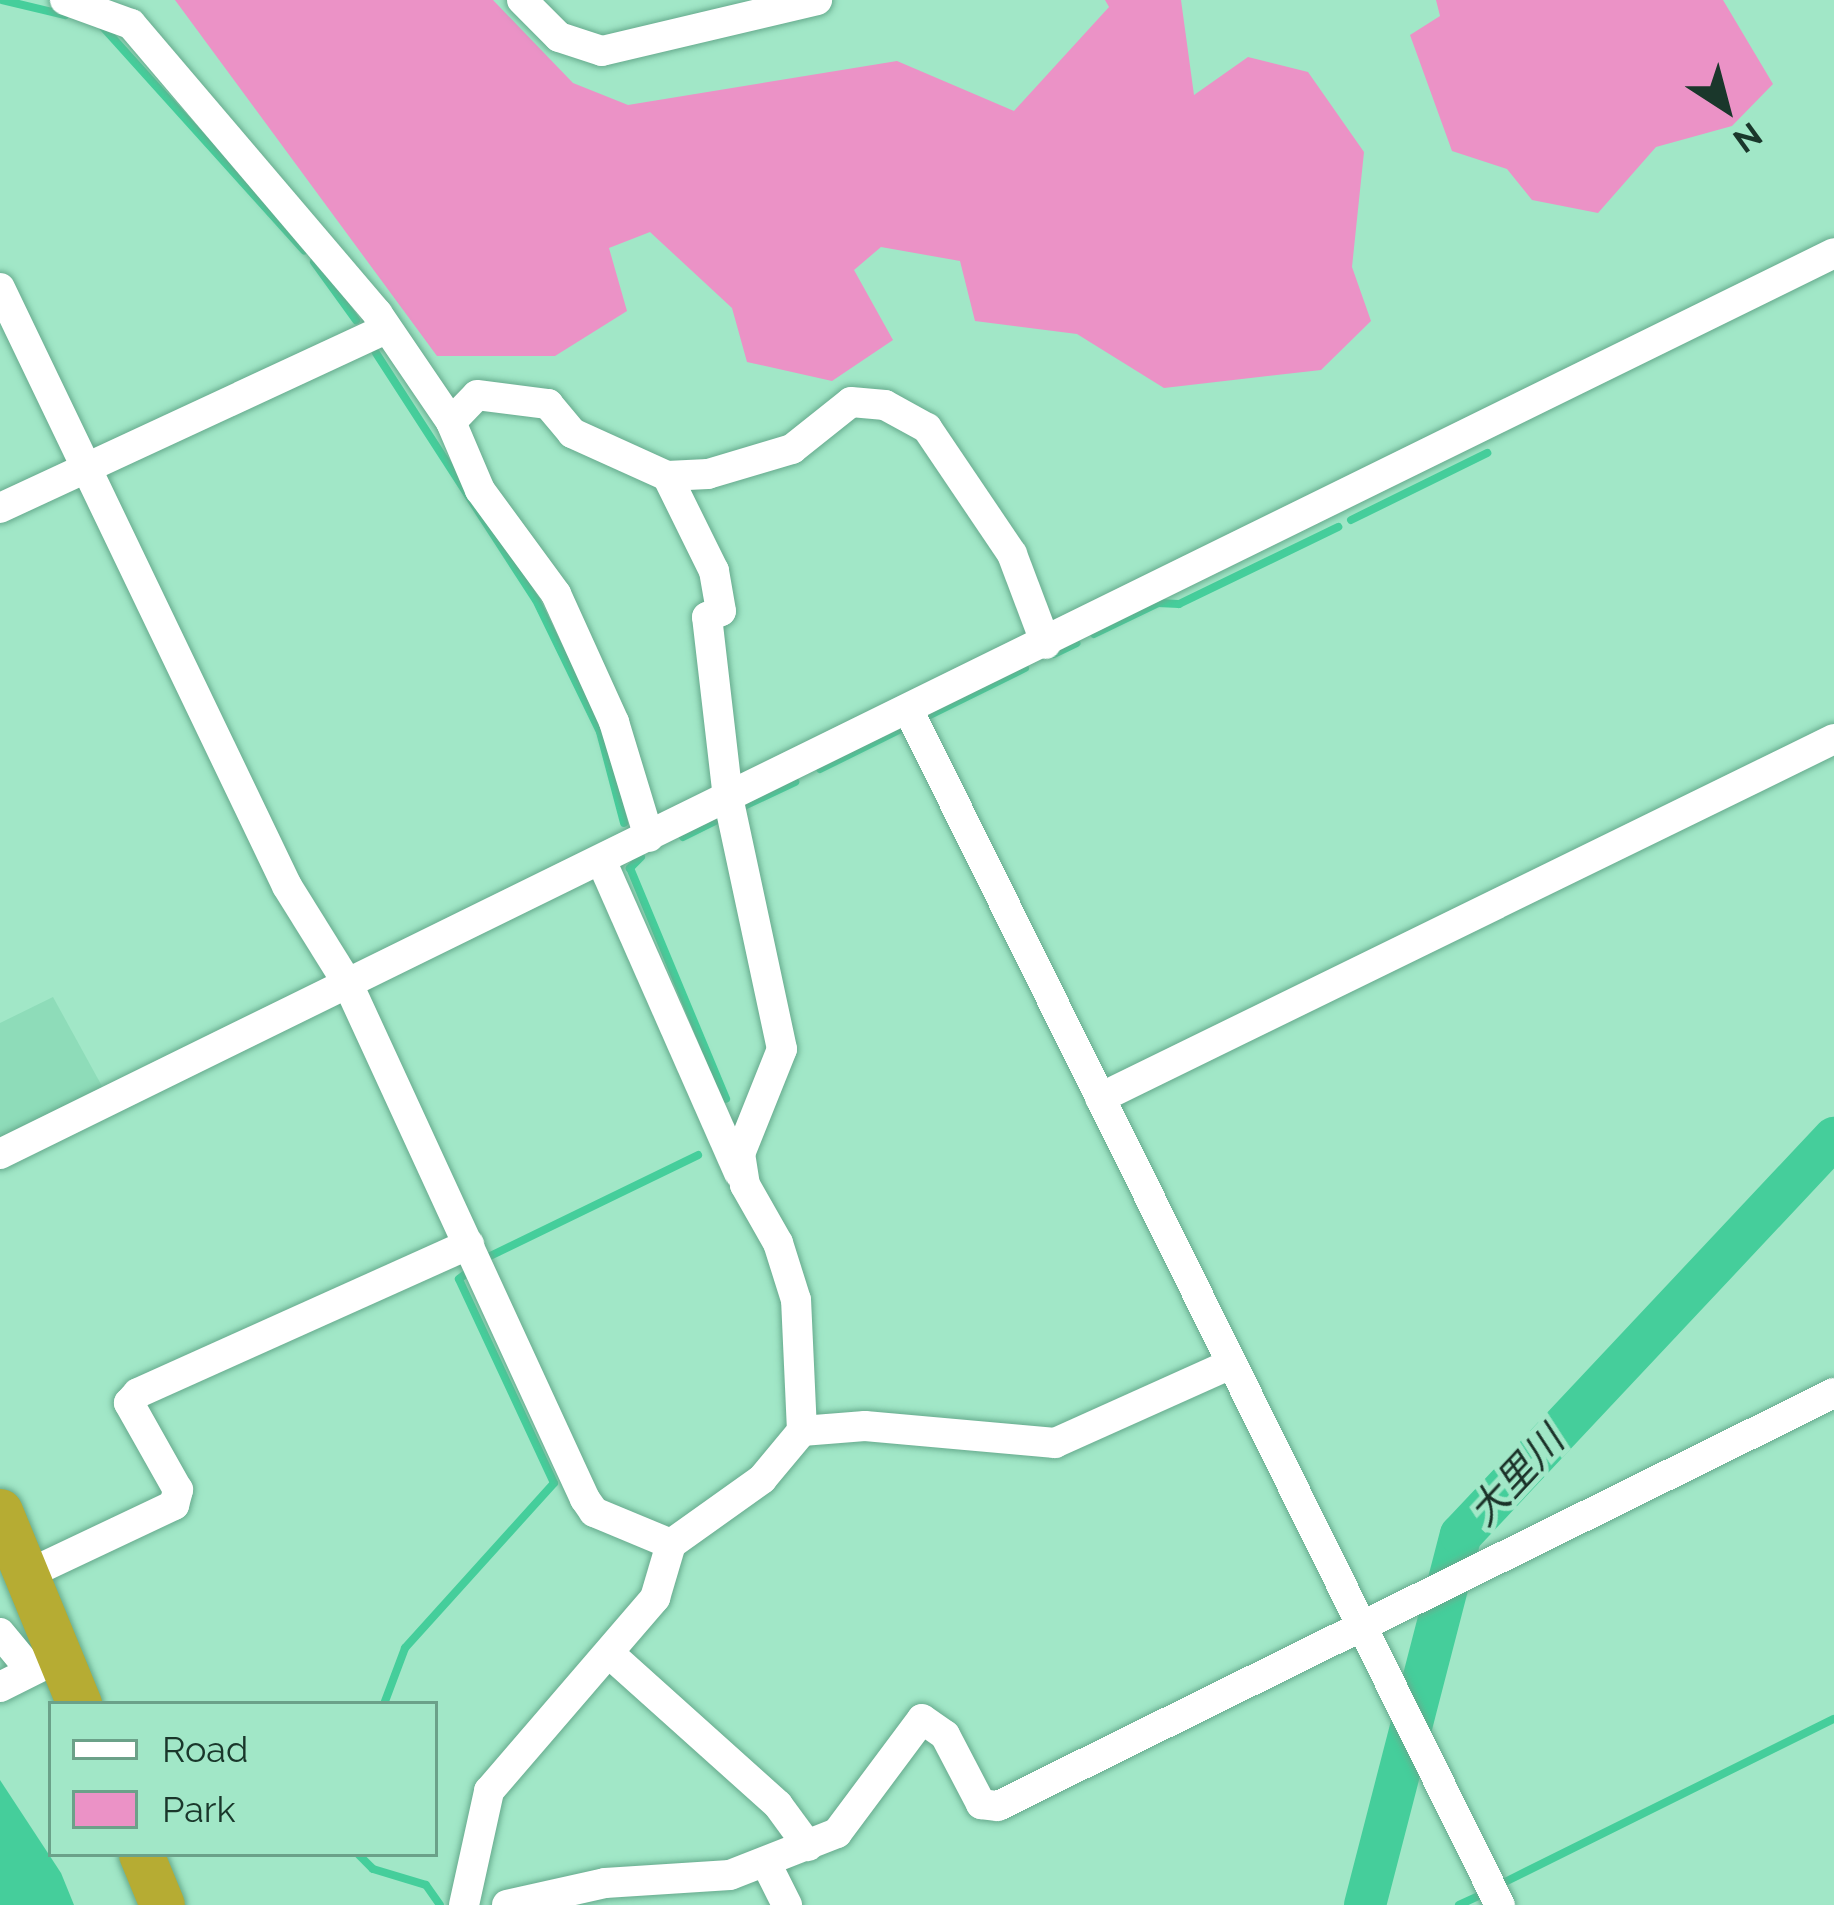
<!DOCTYPE html>
<html>
<head>
<meta charset="utf-8">
<style>
	body { margin:0 }
	#map { position:relative; width:1834px; height:1905px; overflow:hidden; background:#a1e7c7; font-family:Raleway,"Noto Sans JP",sans-serif }
	div>[style] { position:absolute }
	[style*='--x'] { left:calc(var(--x)*1px); top:calc(var(--y)*1px); width:calc(var(--w)*1px); rotate:calc(var(--a)*1deg) }
	.built>* { inset:0; background:#8edcb9 }
	.green>* { inset:0; background:#eb92c6 }
	.water>* { inset:0; background:#45ce9b }
	.stream>* { height:8px; margin:-4px; padding:0 4px; transform-origin:4px; border-radius:4px; background:#45ce9b }
	.river>* { height:42px; margin:-21px; padding:0 21px; transform-origin:21px; border-radius:21px; background:#45ce9b }
	.roads { filter:drop-shadow(0 0 3px #66aa8d) drop-shadow(0 0 3px #66aa8d) }
	.minor>* { height:30px; margin:-15px; padding:0 15px; transform-origin:15px; border-radius:15px; background:#fff }
	.highway>* { height:45px; margin:-22.5px; padding:0 22.5px; transform-origin:22.5px; border-radius:22.5px; background:#b6ac33 }
	span { translate:-50% -50%; white-space:nowrap; text-align:center; line-height:1.15; -webkit-text-stroke:10px #a1e7c7; paint-order:stroke }
	.water-label { font-size:39px; color:#1b3128; font-style:italic }
	.legend { position:absolute; left:48px; top:1701px; width:390px; height:156px; box-sizing:border-box; background:#a1e7c7; border:3px solid #6ba189; margin:0; padding:15px 21px; list-style:none; font-size:36px; color:#1a372b }
	.legend li { display:flex; align-items:center; gap:24px; height:60px }
	.legend b { width:60px; border:3px solid #6ba189 }
	.north { position:absolute; left:1666px; top:48px; width:120px; height:120px; -webkit-text-stroke:9px #a1e7c7; paint-order:stroke; rotate:144deg; font-size:33px; font-weight:700; line-height:48px; text-align:center; color:#1a372b }
	.north::after { content:''; display:block; margin:auto; width:42px; height:54px; background:#1a372b; clip-path:polygon(50% 0,100% 100%,50% 72%,0 100%) }
</style>
</head>
<body>
<div id="map">
	<div class="built">
		<i style="clip-path:polygon(53px 997px,103px 1088px,0 1140px,0 1023px)"></i>
	</div>
	<div class="green">
		<i style="clip-path:polygon(175px 0,493px 0,573px 83px,628px 105px,897px 61px,1014px 111px,1109px 7px,1105px 0,1181px 0,1194px 95px,1248px 57px,1308px 72px,1364px 152px,1352px 267px,1371px 321px,1321px 370px,1164px 388px,1077px 334px,975px 321px,960px 261px,881px 247px,854px 270px,893px 340px,832px 381px,747px 362px,732px 308px,650px 232px,609px 248px,627px 311px,555px 356px,437px 356px)"></i>
		<i style="clip-path:polygon(1436px 0,1723px 0,1773px 84px,1732px 126px,1656px 147px,1598px 213px,1532px 200px,1507px 169px,1452px 151px,1410px 35px,1440px 16px)"></i>
	</div>
	<div class="water">
		<i style="clip-path:polygon(0 1780px,61px 1873px,74px 1905px,0 1905px)"></i>
	</div>
	<div class="stream">
		<i style="--x:2;--y:0;--w:65;--a:13.4"></i>
		<i style="--x:102;--y:26;--w:302;--a:48"></i>
		<i style="--x:314;--y:262;--w:72;--a:54.1"></i>
		<i style="--x:376;--y:353;--w:294;--a:57.1"></i>
		<i style="--x:536;--y:600;--w:147;--a:64.1"></i>
		<i style="--x:600;--y:732;--w:94;--a:75.2"></i>
		<i style="--x:1351;--y:520;--w:152;--a:-26.2"></i>
		<i style="--x:1094;--y:634;--w:71;--a:-25.8"></i>
		<i style="--x:1158;--y:603;--w:21;--a:3"></i>
		<i style="--x:1179;--y:604;--w:177;--a:-25.8"></i>
		<i style="--x:1054;--y:654;--w:25;--a:-26"></i>
		<i style="--x:930;--y:715;--w:106;--a:-26.3"></i>
		<i style="--x:820;--y:769;--w:88;--a:-26.3"></i>
		<i style="--x:742;--y:807;--w:59;--a:-25.3"></i>
		<i style="--x:683;--y:837;--w:40;--a:-26.6"></i>
		<i style="--x:641;--y:857;--w:16;--a:135"></i>
		<i style="--x:630;--y:868;--w:250;--a:67.4"></i>
		<i style="--x:484;--y:1259;--w:238;--a:-25.9"></i>
		<i style="--x:384;--y:1704;--w:60;--a:-69.4"></i>
		<i style="--x:405;--y:1648;--w:222;--a:-47.9"></i>
		<i style="--x:554;--y:1483;--w:225;--a:-115"></i>
		<i style="--x:459;--y:1279;--w:16;--a:-38"></i>
		<i style="--x:358;--y:1854;--w:21;--a:45"></i>
		<i style="--x:373;--y:1869;--w:55;--a:16.8"></i>
		<i style="--x:426;--y:1885;--w:24;--a:55"></i>
		<i style="--x:1505;--y:1882;--w:367;--a:-26.4"></i>
		<i style="--x:1459;--y:1905;--w:23;--a:-25"></i>
	</div>
	<div class="river">
		<i style="--x:1365;--y:1905;--w:382;--a:-75.5"></i>
		<i style="--x:1461;--y:1535;--w:545;--a:-46.79"></i>
	</div>
	<div class="roads">
		<div class="minor">
			<i style="--x:65;--y:0;--w:70;--a:20"></i>
			<i style="--x:131;--y:24;--w:380;--a:49.6"></i>
			<i style="--x:377;--y:313;--w:132;--a:55.8"></i>
			<i style="--x:451;--y:422;--w:74;--a:66.9"></i>
			<i style="--x:480;--y:490;--w:129;--a:53.8"></i>
			<i style="--x:556;--y:594;--w:141;--a:65.6"></i>
			<i style="--x:614;--y:722;--w:120;--a:73.1"></i>
			<i style="--x:522;--y:0;--w:52;--a:45"></i>
			<i style="--x:559;--y:37;--w:45;--a:18"></i>
			<i style="--x:602;--y:51;--w:221;--a:-13.3"></i>
			<i style="--x:0;--y:288;--w:663;--a:64.36"></i>
			<i style="--x:287;--y:886;--w:115;--a:58.1"></i>
			<i style="--x:348;--y:984;--w:567;--a:65.29"></i>
			<i style="--x:585;--y:1499;--w:16;--a:55"></i>
			<i style="--x:594;--y:1512;--w:83;--a:22.6"></i>
			<i style="--x:451;--y:422;--w:37;--a:-46"></i>
			<i style="--x:477;--y:395;--w:72;--a:7.2"></i>
			<i style="--x:548;--y:404;--w:38;--a:50"></i>
			<i style="--x:572;--y:433;--w:104;--a:24.4"></i>
			<i style="--x:667;--y:476;--w:41;--a:-2.8"></i>
			<i style="--x:708;--y:474;--w:88;--a:-16.6"></i>
			<i style="--x:792;--y:449;--w:75;--a:-38.5"></i>
			<i style="--x:851;--y:402;--w:34;--a:5"></i>
			<i style="--x:885;--y:405;--w:48;--a:28.7"></i>
			<i style="--x:927;--y:428;--w:152;--a:56"></i>
			<i style="--x:1012;--y:554;--w:96;--a:69.3"></i>
			<i style="--x:0;--y:508;--w:422;--a:-24.9"></i>
			<i style="--x:909;--y:711;--w:1332;--a:63.67"></i>
			<i style="--x:601;--y:860;--w:342;--a:66.2"></i>
			<i style="--x:1100;--y:1098;--w:817;--a:-26.06"></i>
			<i style="--x:0;--y:1154;--w:2043;--a:-26.16"></i>
			<i style="--x:802;--y:1431;--w:63;--a:-4.5"></i>
			<i style="--x:865;--y:1426;--w:191;--a:5.1"></i>
			<i style="--x:1055;--y:1443;--w:193;--a:-24.2"></i>
			<i style="--x:26;--y:1575;--w:164;--a:-25.3"></i>
			<i style="--x:174;--y:1505;--w:16;--a:-75"></i>
			<i style="--x:178;--y:1490;--w:100;--a:-119.4"></i>
			<i style="--x:129;--y:1403;--w:13;--a:-48"></i>
			<i style="--x:138;--y:1393;--w:363;--a:-24.2"></i>
			<i style="--x:0;--y:1633;--w:44;--a:50.5"></i>
			<i style="--x:611;--y:1655;--w:224;--a:41.9"></i>
			<i style="--x:778;--y:1805;--w:51;--a:53.8"></i>
			<i style="--x:0;--y:1687;--w:67;--a:-26.6"></i>
			<i style="--x:766;--y:1863;--w:47;--a:63.4"></i>
			<i style="--x:464;--y:1905;--w:117;--a:-77.6"></i>
			<i style="--x:489;--y:1791;--w:255;--a:-49.3"></i>
			<i style="--x:655;--y:1598;--w:56;--a:-73.5"></i>
			<i style="--x:671;--y:1544;--w:112;--a:-35.5"></i>
			<i style="--x:762;--y:1479;--w:62;--a:-50.2"></i>
			<i style="--x:802;--y:1431;--w:131;--a:-92.6"></i>
			<i style="--x:796;--y:1300;--w:60;--a:-107.5"></i>
			<i style="--x:778;--y:1243;--w:67;--a:-119.6"></i>
			<i style="--x:745;--y:1185;--w:31;--a:-99"></i>
			<i style="--x:740;--y:1154;--w:113;--a:-68.2"></i>
			<i style="--x:782;--y:1049;--w:257;--a:-102.1"></i>
			<i style="--x:728;--y:798;--w:182;--a:-96.6"></i>
			<i style="--x:707;--y:617;--w:15;--a:-23"></i>
			<i style="--x:721;--y:611;--w:41;--a:-99.9"></i>
			<i style="--x:714;--y:571;--w:106;--a:-116.3"></i>
			<i style="--x:507;--y:1905;--w:100;--a:-12.7"></i>
			<i style="--x:605;--y:1883;--w:125;--a:-3.7"></i>
			<i style="--x:730;--y:1875;--w:115;--a:-21.4"></i>
			<i style="--x:837;--y:1833;--w:142;--a:-53.3"></i>
			<i style="--x:922;--y:1719;--w:28;--a:35"></i>
			<i style="--x:945;--y:1735;--w:78;--a:62.4"></i>
			<i style="--x:981;--y:1804;--w:17;--a:7"></i>
			<i style="--x:998;--y:1806;--w:932;--a:-26.29"></i>
		</div>
		<div class="highway">
			<i style="--x:0;--y:1511;--w:209;--a:67.7"></i>
			<i style="--x:141;--y:1854;--w:55;--a:67.6"></i>
		</div>
	</div>
	<div class="water-label">
		<span style="left:1516px;top:1476px;rotate:-47deg">大里川</span>
	</div>
	<ul class="legend">
	<li><b style="height:15px;background:#fff"></b>Road</li>
	<li><b style="height:33px;background:#eb92c6"></b>Park</li>
	</ul>
	<div class="north">N</div>
</div>
</body>
</html>
